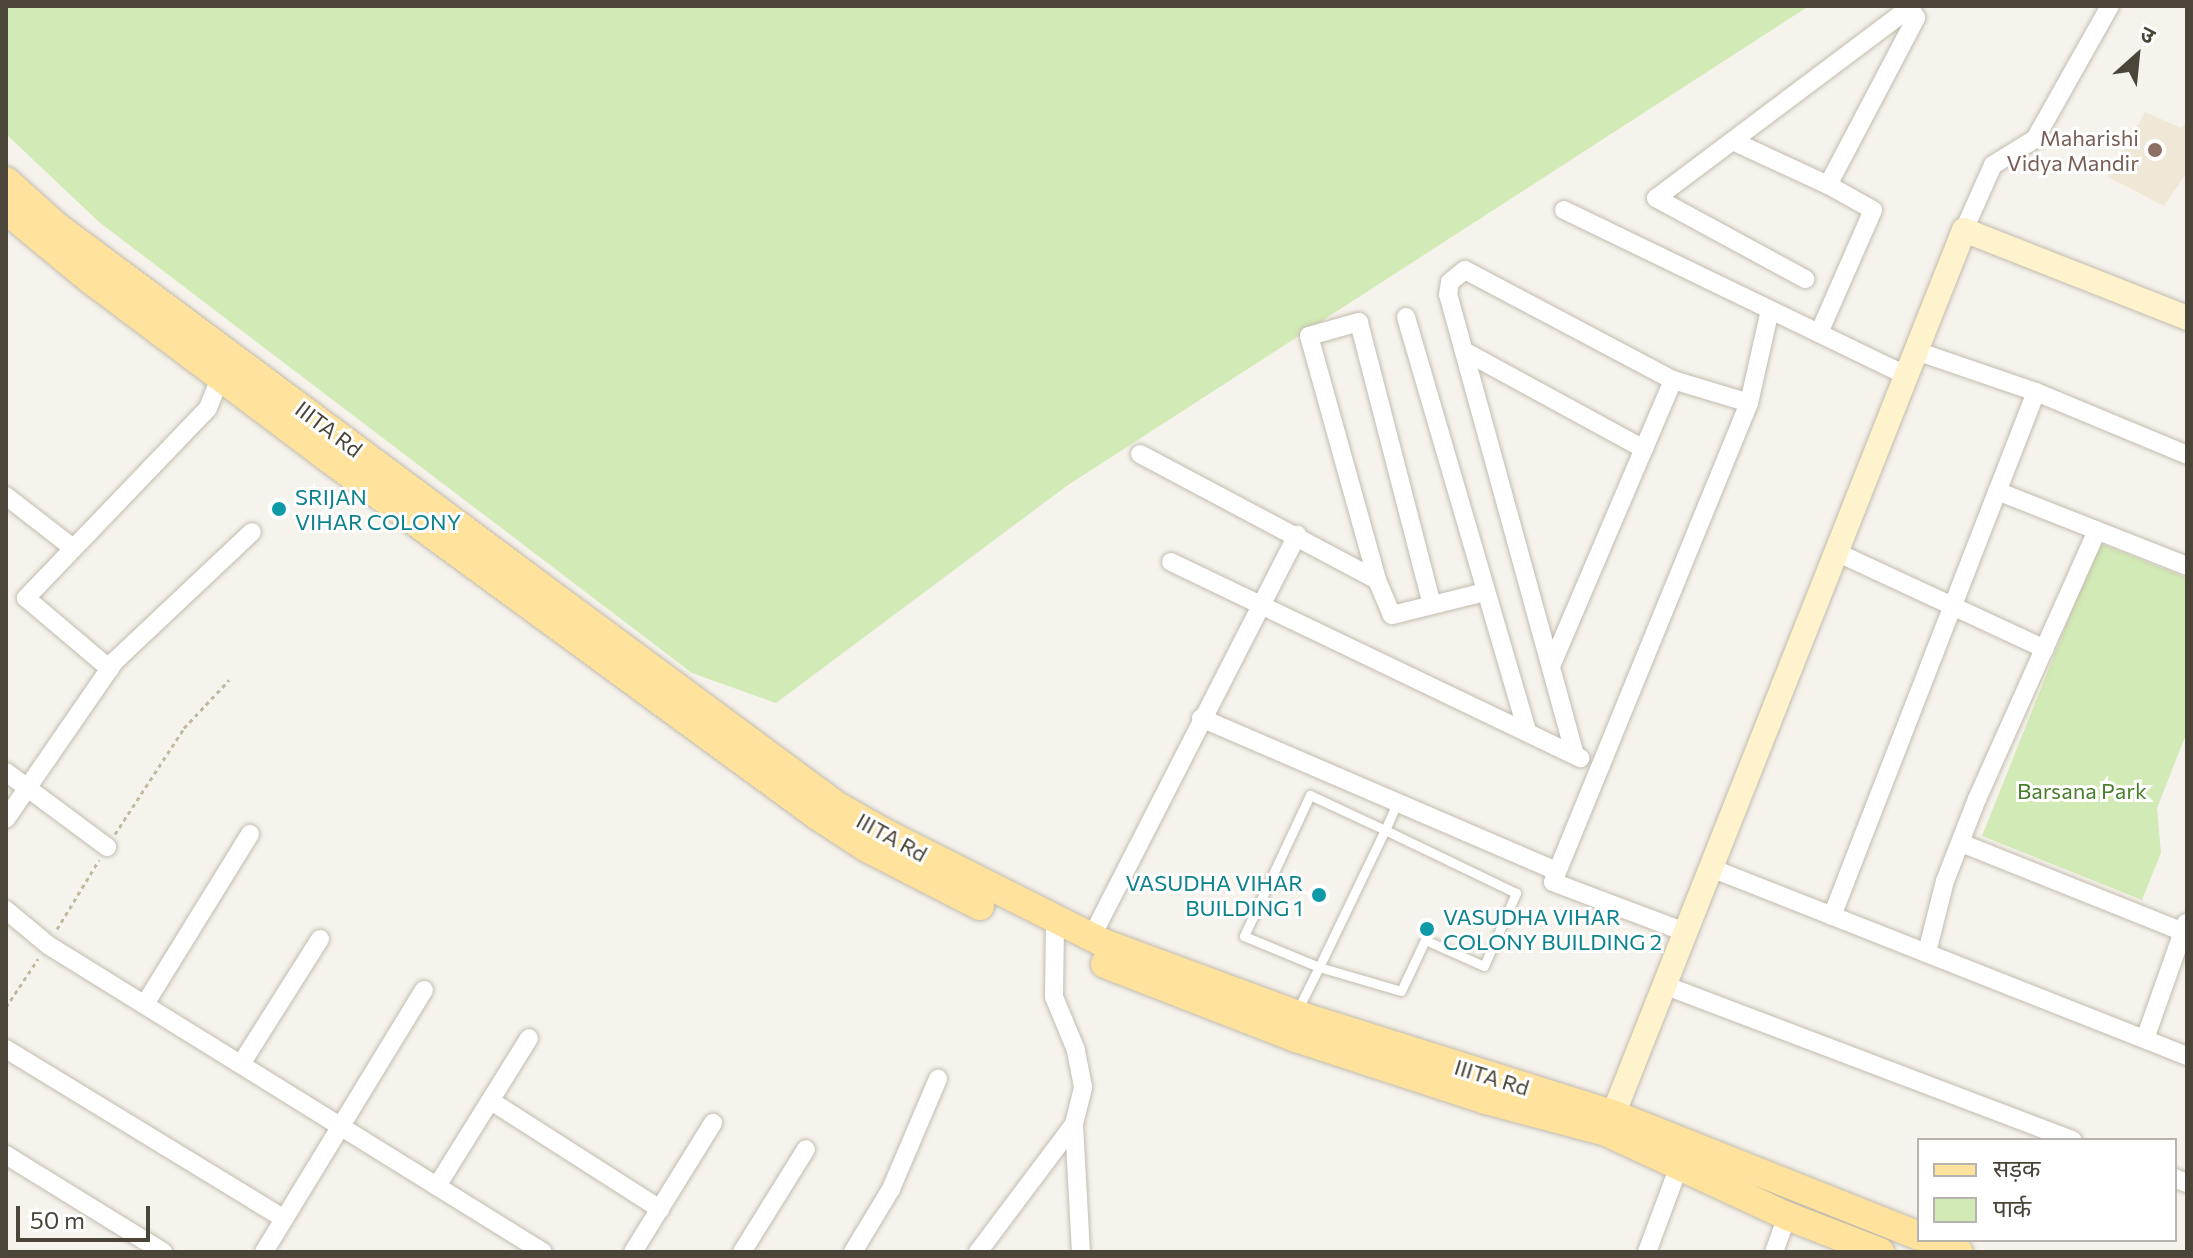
<!DOCTYPE html>
<html>
<head>
<meta charset="utf-8">
<style>
	body { margin:0 }
	#map { position:relative; width:2193px; height:1258px; overflow:hidden; background:#f6f3ec; font-family:Commissioner,"Noto Sans Devanagari",sans-serif }
	div>[style] { position:absolute }
	[style*='--x'] { left:calc(var(--x)*1px); top:calc(var(--y)*1px); width:calc(var(--w)*1px); rotate:calc(var(--a)*1deg) }
	.education>* { inset:0; background:#efe8d6 }
	.green>* { inset:0; background:#d2eab5 }
	.path>* { height:3px; margin-top:-1.5px; transform-origin:0; background:repeating-linear-gradient(90deg,#c4b79f 0 4px,transparent 0 8px) }
	.roads { filter:drop-shadow(0 0 2px #c2bbae) drop-shadow(0 0 2px #c2bbae) }
	.lane>* { height:9px; margin:-4.5px; padding:0 4.5px; transform-origin:4.5px; border-radius:4.5px; background:#fff }
	.street>* { height:18px; margin:-9px; padding:0 9px; transform-origin:9px; border-radius:9px; background:#fff }
	.secondary>* { height:24px; margin:-12px; padding:0 12px; transform-origin:12px; border-radius:12px; background:#fff3cd }
	.primary>* { height:28px; margin:-14px; padding:0 14px; transform-origin:14px; border-radius:14px; background:#ffe39c }
	.dots>* { width:22px; height:22px; translate:-50% -50%; box-sizing:border-box; border:4px solid #fff; border-radius:50% }
	span { translate:-50% -50%; white-space:nowrap; text-align:center; line-height:1.15; -webkit-text-stroke:6px #fff; paint-order:stroke }
	.education-label { font-size:22px; color:#785e54 }
	.right { translate:-100% -50%; text-align:right }
	.street-label { font-size:22px; color:#4b4439 }
	.culture-label { font-size:22px; color:#0d838f }
	.left { translate:0 -50%; text-align:left }
	.park-label { font-size:22px; color:#4a7f2a }
	.frame { position:absolute; inset:0; border:8px solid #4b4439; pointer-events:none }
	.legend { position:absolute; left:1917px; top:1138px; width:260px; height:104px; box-sizing:border-box; background:#fff; border:2px solid #b7b4b0; margin:0; padding:10px 14px; list-style:none; font-size:24px; color:#4b4439 }
	.legend li { display:flex; align-items:center; gap:16px; height:40px }
	.legend b { width:40px; border:2px solid #b7b4b0 }
	.north { position:absolute; left:2097px; top:16px; width:80px; height:80px; -webkit-text-stroke:6px #fff; paint-order:stroke; rotate:27deg; font-size:22px; font-weight:700; line-height:32px; text-align:center; color:#4b4439 }
	.north::after { content:''; display:block; margin:auto; width:28px; height:36px; background:#4b4439; clip-path:polygon(50% 0,100% 100%,50% 72%,0 100%) }
	.scale { position:absolute; left:16px; top:1206px; width:134px; height:36px; box-sizing:border-box; border:4px solid #4b4439; border-top:0; padding-left:10px; font-size:24px; line-height:28px; white-space:nowrap; color:#4b4439; -webkit-text-stroke:6px #fff; paint-order:stroke }
</style>
</head>
<body>
<div id="map">
	<div class="education">
		<i style="clip-path:polygon(2145px 112px,2181px 128px,2187px 120px,2187px 172px,2164px 206px,2108px 177px)"></i>
	</div>
	<div class="green">
		<i style="clip-path:polygon(6px 6px,1809px 6px,1068px 485px,776px 703px,692px 673px,99px 222px,6px 134px)"></i>
		<i style="clip-path:polygon(2099px 543px,2187px 578px,2187px 732px,2157px 808px,2161px 853px,2142px 900px,1982px 836px)"></i>
	</div>
	<div class="path">
		<i style="--x:115;--y:834;--w:126;--a:-56.9"></i>
		<i style="--x:184;--y:728;--w:66;--a:-46.8"></i>
		<i style="--x:57;--y:929;--w:81;--a:-58.7"></i>
		<i style="--x:6;--y:1007;--w:58;--a:-56.3"></i>
	</div>
	<div class="roads">
		<div class="lane">
			<i style="--x:1297;--y:1011;--w:49;--a:-63.4"></i>
			<i style="--x:1319;--y:967;--w:152;--a:-64.3"></i>
			<i style="--x:1385;--y:830;--w:83;--a:-155"></i>
			<i style="--x:1310;--y:795;--w:156;--a:115.1"></i>
			<i style="--x:1244;--y:936;--w:81;--a:22.5"></i>
			<i style="--x:1319;--y:967;--w:85;--a:16.3"></i>
			<i style="--x:1401;--y:991;--w:56;--a:-64.8"></i>
			<i style="--x:1425;--y:940;--w:64;--a:23.8"></i>
			<i style="--x:1484;--y:966;--w:80;--a:-66.3"></i>
			<i style="--x:1516;--y:893;--w:145;--a:-154.3"></i>
			<i style="--x:1385;--y:830;--w:30;--a:-66"></i>
		</div>
		<div class="street">
			<i style="--x:1735;--y:142;--w:102;--a:24.8"></i>
			<i style="--x:1828;--y:185;--w:189;--a:-62.2"></i>
			<i style="--x:1916;--y:18;--w:6;--a:-121"></i>
			<i style="--x:1913;--y:13;--w:13;--a:171"></i>
			<i style="--x:1900;--y:15;--w:305;--a:143.1"></i>
			<i style="--x:1656;--y:198;--w:170;--a:28.5"></i>
			<i style="--x:1564;--y:210;--w:380;--a:25.8"></i>
			<i style="--x:1964;--y:230;--w:71;--a:-66"></i>
			<i style="--x:1993;--y:165;--w:49;--a:-31.8"></i>
			<i style="--x:2035;--y:139;--w:153;--a:-60.6"></i>
			<i style="--x:1406;--y:317;--w:432;--a:73.7"></i>
			<i style="--x:1819;--y:333;--w:134;--a:-66.3"></i>
			<i style="--x:1873;--y:210;--w:51;--a:-150.9"></i>
			<i style="--x:1464;--y:351;--w:205;--a:28.6"></i>
			<i style="--x:1916;--y:351;--w:127;--a:18.9"></i>
			<i style="--x:2036;--y:392;--w:164;--a:22.6"></i>
			<i style="--x:1140;--y:454;--w:268;--a:28"></i>
			<i style="--x:1997;--y:491;--w:204;--a:21.5"></i>
			<i style="--x:6;--y:496;--w:85;--a:37.8"></i>
			<i style="--x:1836;--y:552;--w:230;--a:24.9"></i>
			<i style="--x:1171;--y:562;--w:454;--a:25.6"></i>
			<i style="--x:1432;--y:605;--w:292;--a:-104.5"></i>
			<i style="--x:1359;--y:322;--w:52;--a:164.4"></i>
			<i style="--x:1309;--y:336;--w:253;--a:74.4"></i>
			<i style="--x:1377;--y:580;--w:38;--a:67"></i>
			<i style="--x:1392;--y:615;--w:96;--a:-13.9"></i>
			<i style="--x:1552;--y:664;--w:309;--a:-66.9"></i>
			<i style="--x:110;--y:669;--w:110;--a:-139.8"></i>
			<i style="--x:26;--y:598;--w:263;--a:-46.2"></i>
			<i style="--x:208;--y:408;--w:32;--a:-68"></i>
			<i style="--x:1201;--y:718;--w:387;--a:23.3"></i>
			<i style="--x:1575;--y:755;--w:477;--a:-105.4"></i>
			<i style="--x:1448;--y:295;--w:13;--a:-81"></i>
			<i style="--x:1450;--y:282;--w:19;--a:-39"></i>
			<i style="--x:1465;--y:270;--w:235;--a:27.9"></i>
			<i style="--x:1673;--y:380;--w:79;--a:16.8"></i>
			<i style="--x:6;--y:772;--w:126;--a:36.6"></i>
			<i style="--x:6;--y:819;--w:192;--a:-55.4"></i>
			<i style="--x:115;--y:661;--w:188;--a:-43.3"></i>
			<i style="--x:1961;--y:843;--w:240;--a:21.8"></i>
			<i style="--x:1711;--y:868;--w:512;--a:21.55"></i>
			<i style="--x:6;--y:910;--w:55;--a:39.8"></i>
			<i style="--x:48;--y:945;--w:582;--a:31.81"></i>
			<i style="--x:1832;--y:916;--w:562;--a:-68.73"></i>
			<i style="--x:1685;--y:932;--w:141;--a:-159.3"></i>
			<i style="--x:1553;--y:882;--w:518;--a:-67.75"></i>
			<i style="--x:1749;--y:403;--w:95;--a:-77.3"></i>
			<i style="--x:1091;--y:938;--w:453;--a:-62.9"></i>
			<i style="--x:1927;--y:952;--w:73;--a:-75.8"></i>
			<i style="--x:1945;--y:881;--w:88;--a:-68.7"></i>
			<i style="--x:1977;--y:799;--w:294;--a:-65.9"></i>
			<i style="--x:1664;--y:985;--w:437;--a:20.8"></i>
			<i style="--x:145;--y:1004;--w:200;--a:-58.3"></i>
			<i style="--x:2145;--y:1039;--w:123;--a:-70.5"></i>
			<i style="--x:6;--y:1049;--w:326;--a:31.4"></i>
			<i style="--x:241;--y:1064;--w:148;--a:-57.7"></i>
			<i style="--x:491;--y:1101;--w:201;--a:32.6"></i>
			<i style="--x:1074;--y:1124;--w:128;--a:86.9"></i>
			<i style="--x:6;--y:1155;--w:185;--a:31.7"></i>
			<i style="--x:2175;--y:1178;--w:13;--a:23"></i>
			<i style="--x:437;--y:1186;--w:174;--a:-58.1"></i>
			<i style="--x:264;--y:1252;--w:307;--a:-58.6"></i>
			<i style="--x:633;--y:1252;--w:152;--a:-58.2"></i>
			<i style="--x:742;--y:1252;--w:121;--a:-58.1"></i>
			<i style="--x:853;--y:1252;--w:74;--a:-58.9"></i>
			<i style="--x:891;--y:1189;--w:120;--a:-66.9"></i>
			<i style="--x:978;--y:1252;--w:160;--a:-53.1"></i>
			<i style="--x:1074;--y:1124;--w:38;--a:-76"></i>
			<i style="--x:1083;--y:1087;--w:38;--a:-101"></i>
			<i style="--x:1076;--y:1050;--w:57;--a:-112.5"></i>
			<i style="--x:1054;--y:997;--w:74;--a:-89.2"></i>
			<i style="--x:1647;--y:1252;--w:92;--a:-69.6"></i>
			<i style="--x:1774;--y:1252;--w:38;--a:-70"></i>
		</div>
		<div class="secondary">
			<i style="--x:1607;--y:1130;--w:968;--a:-68.36"></i>
			<i style="--x:1964;--y:230;--w:240;--a:21.5"></i>
		</div>
		<div class="primary">
			<i style="--x:6;--y:181;--w:67;--a:42"></i>
			<i style="--x:56;--y:226;--w:585;--a:36.65"></i>
			<i style="--x:525;--y:575;--w:390;--a:36.5"></i>
			<i style="--x:839;--y:807;--w:48;--a:29.7"></i>
			<i style="--x:881;--y:831;--w:252;--a:26.7"></i>
			<i style="--x:1106;--y:944;--w:202;--a:20.3"></i>
			<i style="--x:1295;--y:1014;--w:336;--a:17.5"></i>
			<i style="--x:1615;--y:1115;--w:327;--a:21.7"></i>
			<i style="--x:6;--y:210;--w:110;--a:39.5"></i>
			<i style="--x:91;--y:280;--w:291;--a:36.9"></i>
			<i style="--x:324;--y:455;--w:608;--a:36.17"></i>
			<i style="--x:815;--y:814;--w:62;--a:33.2"></i>
			<i style="--x:867;--y:848;--w:127;--a:27.2"></i>
			<i style="--x:1105;--y:964;--w:205;--a:21.2"></i>
			<i style="--x:1296;--y:1038;--w:200;--a:18.1"></i>
			<i style="--x:1486;--y:1100;--w:124;--a:14.9"></i>
			<i style="--x:1606;--y:1132;--w:200;--a:24.9"></i>
			<i style="--x:1787;--y:1216;--w:100;--a:21.2"></i>
			<i style="--x:1929;--y:1240;--w:32;--a:22"></i>
		</div>
	</div>
	<div class="dots">
		<i style="left:2155px;top:150px;background:#8d6e63"></i>
		<i style="left:279px;top:509px;background:#0f9aa8"></i>
		<i style="left:1319px;top:895px;background:#0f9aa8"></i>
		<i style="left:1427px;top:929px;background:#0f9aa8"></i>
	</div>
	<div class="education-label">
		<span class="right" style="left:2139px;top:150px">Maharishi<br>Vidya Mandir</span>
	</div>
	<div class="street-label">
		<span style="left:329px;top:429px;rotate:37deg">IIITA Rd</span>
		<span style="left:892px;top:837px;rotate:29deg">IIITA Rd</span>
		<span style="left:1492px;top:1077px;rotate:17deg">IIITA Rd</span>
	</div>
	<div class="culture-label">
		<span class="left" style="left:295px;top:509px">SRIJAN<br>VIHAR COLONY</span>
		<span class="right" style="left:1303px;top:895px">VASUDHA VIHAR<br>BUILDING 1</span>
		<span class="left" style="left:1443px;top:929px">VASUDHA VIHAR<br>COLONY BUILDING 2</span>
	</div>
	<div class="park-label">
		<span style="left:2082px;top:791px">Barsana Park</span>
	</div>
	<div class="frame"></div>
	<ul class="legend">
	<li><b style="height:10px;background:#ffe39c"></b>सड़क</li>
	<li><b style="height:22px;background:#d2eab5"></b>पार्क</li>
	</ul>
	<div class="north">उ</div>
	<div class="scale">50 m</div>
</div>
</body>
</html>
